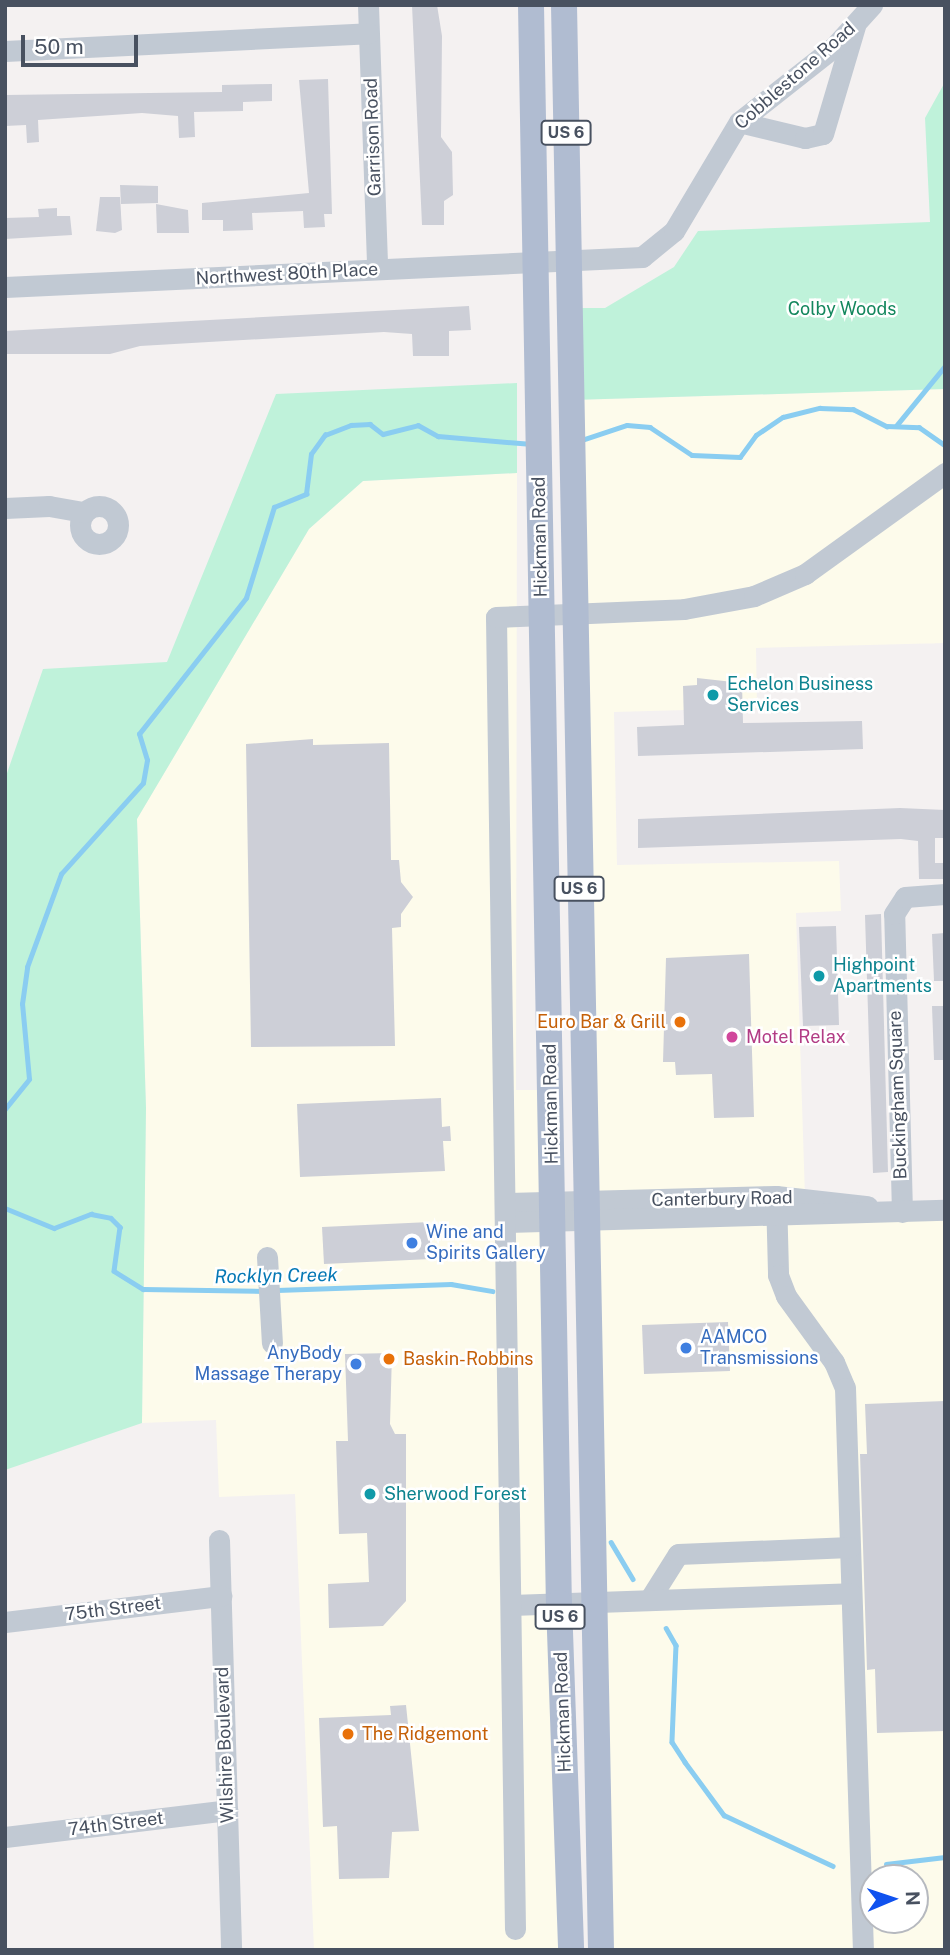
<!DOCTYPE html>
<html>
<head>
<meta charset="utf-8">
<style>
	body { margin:0 }
	#map { position:relative; width:950px; height:1955px; overflow:hidden; background:#f4f1f1; font-family:"Public Sans",sans-serif }
	div>[style] { position:absolute }
	[style*='--x'] { left:calc(var(--x)*1px); top:calc(var(--y)*1px); width:calc(var(--w)*1px); rotate:calc(var(--a)*1deg) }
	.commercial>* { inset:0; background:#fdfbeb }
	.green>* { inset:0; background:#bff2da }
	.stream>* { height:4.5px; margin:-2.25px; padding:0 2.25px; transform-origin:2.25px; border-radius:2.25px; background:#8acdf1 }
	.building>* { inset:0; background:#cdcfd7 }
	.minor>* { height:21px; margin:-10.5px; padding:0 10.5px; transform-origin:10.5px; border-radius:10.5px; background:#c1c9d3 }
	.minor>.ring { margin:-10.5px; padding:0; box-sizing:content-box; background:none; border:21px solid #c1c9d3; border-radius:50% }
	.major>* { height:26px; margin:-13px; padding:0 13px; transform-origin:13px; border-radius:13px; background:#b0bcd1 }
	.dots>* { width:19px; height:19px; translate:-50% -50%; box-sizing:border-box; border:4px solid #fff; border-radius:50% }
	span { translate:-50% -50%; white-space:nowrap; text-align:center; line-height:1.15; -webkit-text-stroke:5px #fff; paint-order:stroke }
	.shield-label span { padding:2px 5px; background:#fff; border:2px solid; border-radius:5px; -webkit-text-stroke-width:0 }
	.shield-label { font-size:16px; color:#485160; font-weight:700 }
	.street-label { font-size:18px; color:#485160 }
	.park-label { font-size:18px; color:#13875d }
	.culture-label { font-size:18px; color:#0d838f }
	.left { translate:0 -50%; text-align:left }
	.food-label { font-size:18px; color:#c56008 }
	.right { translate:-100% -50%; text-align:right }
	.hotel-label { font-size:18px; color:#b23c85 }
	.shop-label { font-size:18px; color:#366cbe }
	.water-label { font-size:19px; color:#0578b5; font-style:italic }
	.frame { position:absolute; inset:0; border:7px solid #485160; pointer-events:none }
	.north { position:absolute; left:859px; top:1864px; width:70px; height:70px; box-sizing:border-box; background:#fff; border:2px solid #b6b9bf; border-radius:50%; rotate:88deg; font-size:19px; font-weight:700; line-height:28px; text-align:center; color:#485160 }
	.north::after { content:''; display:block; margin:auto; width:24px; height:32px; background:#1052ef; clip-path:polygon(50% 0,100% 100%,50% 72%,0 100%) }
	.scale { position:absolute; left:21px; top:35px; width:117px; height:32px; box-sizing:border-box; border:4px solid #485160; border-top:0; padding-left:9px; font-size:21px; line-height:24px; white-space:nowrap; color:#485160; -webkit-text-stroke:5px #fff; paint-order:stroke }
</style>
</head>
<body>
<div id="map">
	<div class="commercial">
		<i style="clip-path:polygon(evenodd,945px 389px,945px 643px,756px 648px,757px 708px,614px 712px,617px 865px,839px 861px,841px 911px,796px 913px,805px 1198px,945px 1210px,945px 1950px,601px 1950px,571px 400px,945px 389px,873px 1878px,915px 1878px,915px 1920px,873px 1920px,873px 1878px)"></i>
		<i style="clip-path:polygon(517px 473px,516px 1090px,551px 1090px,571px 1950px,314px 1950px,295px 1494px,219px 1497px,216px 1420px,142px 1423px,146px 1108px,137px 819px,309px 529px,363px 481px)"></i>
	</div>
	<div class="green">
		<i style="clip-path:polygon(945px 82px,945px 389px,571px 400px,569px 308px,605px 308px,674px 267px,698px 231px,930px 222px,925px 118px)"></i>
		<i style="clip-path:polygon(517px 383px,517px 473px,363px 481px,309px 529px,137px 819px,146px 1108px,142px 1423px,5px 1470px,5px 779px,43px 669px,167px 662px,276px 394px)"></i>
	</div>
	<div class="stream">
		<i style="--x:896;--y:426;--w:77;--a:-50.8"></i>
		<i style="--x:582;--y:440;--w:47;--a:-18.4"></i>
		<i style="--x:627;--y:425;--w:23;--a:5"></i>
		<i style="--x:650;--y:427;--w:50;--a:33.7"></i>
		<i style="--x:692;--y:455;--w:48;--a:2.4"></i>
		<i style="--x:740;--y:457;--w:27;--a:-54"></i>
		<i style="--x:756;--y:435;--w:32;--a:-34"></i>
		<i style="--x:783;--y:417;--w:38;--a:-14"></i>
		<i style="--x:820;--y:408;--w:33;--a:2"></i>
		<i style="--x:853;--y:409;--w:38;--a:27"></i>
		<i style="--x:887;--y:426;--w:32;--a:2"></i>
		<i style="--x:919;--y:427;--w:32;--a:35"></i>
		<i style="--x:5;--y:1109;--w:38;--a:-51"></i>
		<i style="--x:29;--y:1079;--w:75;--a:-95.3"></i>
		<i style="--x:22;--y:1004;--w:37;--a:-82"></i>
		<i style="--x:27;--y:967;--w:99;--a:-69.9"></i>
		<i style="--x:61;--y:874;--w:122;--a:-48"></i>
		<i style="--x:143;--y:783;--w:23;--a:-80"></i>
		<i style="--x:147;--y:760;--w:27;--a:-107"></i>
		<i style="--x:139;--y:734;--w:173;--a:-51.8"></i>
		<i style="--x:246;--y:598;--w:95;--a:-72.9"></i>
		<i style="--x:274;--y:507;--w:35;--a:-22"></i>
		<i style="--x:306;--y:494;--w:40;--a:-82.9"></i>
		<i style="--x:311;--y:454;--w:24;--a:-54"></i>
		<i style="--x:325;--y:435;--w:28;--a:-21"></i>
		<i style="--x:351;--y:425;--w:19;--a:-3"></i>
		<i style="--x:370;--y:424;--w:16;--a:38"></i>
		<i style="--x:383;--y:434;--w:36;--a:-14"></i>
		<i style="--x:418;--y:425;--w:23;--a:29"></i>
		<i style="--x:438;--y:436;--w:94;--a:4.9"></i>
		<i style="--x:5;--y:1208;--w:53;--a:22.2"></i>
		<i style="--x:54;--y:1228;--w:40;--a:-21"></i>
		<i style="--x:91;--y:1214;--w:20;--a:11"></i>
		<i style="--x:111;--y:1218;--w:13;--a:45"></i>
		<i style="--x:120;--y:1227;--w:44;--a:97.8"></i>
		<i style="--x:114;--y:1271;--w:34;--a:32"></i>
		<i style="--x:143;--y:1289;--w:121;--a:0.9"></i>
		<i style="--x:277;--y:1290;--w:174;--a:-2"></i>
		<i style="--x:451;--y:1284;--w:42;--a:9.7"></i>
		<i style="--x:611;--y:1542;--w:43;--a:59.3"></i>
		<i style="--x:666;--y:1628;--w:20;--a:60"></i>
		<i style="--x:676;--y:1645;--w:97;--a:92.4"></i>
		<i style="--x:672;--y:1742;--w:24;--a:57"></i>
		<i style="--x:685;--y:1762;--w:66;--a:53.7"></i>
		<i style="--x:724;--y:1815;--w:120;--a:25.1"></i>
		<i style="--x:886;--y:1864;--w:59;--a:-6.8"></i>
	</div>
	<div class="building">
		<i style="clip-path:polygon(412px 5px,437px 5px,442px 36px,441px 137px,452px 152px,453px 195px,444px 201px,444px 225px,422px 225px)"></i>
		<i style="clip-path:polygon(328px 79px,332px 214px,324px 214px,325px 227px,304px 228px,303px 211px,252px 213px,253px 230px,223px 231px,223px 220px,202px 220px,202px 203px,309px 193px,299px 80px)"></i>
		<i style="clip-path:polygon(272px 84px,272px 101px,243px 102px,243px 111px,194px 112px,195px 137px,179px 138px,178px 116px,142px 113px,38px 120px,39px 142px,27px 143px,26px 125px,5px 126px,5px 95px,222px 92px,222px 85px)"></i>
		<i style="clip-path:polygon(120px 185px,158px 186px,158px 203px,121px 204px)"></i>
		<i style="clip-path:polygon(100px 197px,120px 197px,122px 230px,115px 233px,96px 231px)"></i>
		<i style="clip-path:polygon(156px 204px,188px 210px,189px 233px,157px 233px)"></i>
		<i style="clip-path:polygon(57px 208px,57px 216px,70px 216px,72px 235px,5px 239px,5px 218px,39px 217px,38px 209px)"></i>
		<i style="clip-path:polygon(469px 306px,471px 330px,449px 331px,449px 356px,413px 356px,412px 334px,384px 332px,140px 346px,110px 354px,5px 354px,5px 331px)"></i>
		<i style="clip-path:polygon(697px 678px,742px 683px,743px 723px,862px 721px,863px 749px,638px 756px,637px 727px,684px 725px,683px 686px,697px 685px)"></i>
		<i style="clip-path:polygon(313px 739px,313px 745px,389px 743px,391px 860px,399px 860px,401px 882px,413px 897px,401px 914px,401px 927px,392px 928px,395px 1046px,251px 1047px,246px 744px)"></i>
		<i style="clip-path:polygon(900px 808px,945px 810px,945px 838px,935px 838px,935px 863px,945px 863px,945px 879px,919px 879px,918px 841px,901px 839px,638px 848px,638px 819px)"></i>
		<i style="clip-path:polygon(881px 914px,888px 1172px,873px 1173px,865px 915px)"></i>
		<i style="clip-path:polygon(836px 926px,839px 1025px,803px 1026px,799px 927px)"></i>
		<i style="clip-path:polygon(945px 933px,945px 981px,934px 981px,932px 934px)"></i>
		<i style="clip-path:polygon(749px 954px,754px 1117px,714px 1118px,712px 1074px,676px 1075px,675px 1062px,663px 1062px,666px 958px)"></i>
		<i style="clip-path:polygon(932px 1006px,945px 1006px,945px 1060px,934px 1060px)"></i>
		<i style="clip-path:polygon(441px 1098px,442px 1127px,450px 1126px,451px 1141px,443px 1141px,445px 1171px,300px 1177px,297px 1104px)"></i>
		<i style="clip-path:polygon(430px 1222px,431px 1259px,324px 1264px,322px 1227px)"></i>
		<i style="clip-path:polygon(728px 1322px,730px 1371px,644px 1374px,642px 1325px)"></i>
		<i style="clip-path:polygon(392px 1353px,390px 1424px,395px 1434px,406px 1434px,406px 1601px,383px 1626px,329px 1628px,328px 1584px,369px 1582px,367px 1533px,339px 1534px,336px 1441px,348px 1441px,345px 1354px)"></i>
		<i style="clip-path:polygon(945px 1401px,945px 1731px,877px 1733px,875px 1669px,867px 1670px,860px 1454px,867px 1454px,865px 1404px)"></i>
		<i style="clip-path:polygon(406px 1705px,419px 1831px,392px 1832px,389px 1878px,339px 1879px,337px 1826px,323px 1827px,319px 1718px,391px 1715px,390px 1706px)"></i>
	</div>
	<div class="minor">
		<i style="--x:368;--y:5;--w:264;--a:88"></i>
		<i style="--x:5;--y:51;--w:364;--a:-2.8"></i>
		<i style="--x:739;--y:122;--w:68;--a:13.6"></i>
		<i style="--x:805;--y:138;--w:18;--a:-13"></i>
		<i style="--x:823;--y:134;--w:113;--a:-73.5"></i>
		<i style="--x:5;--y:287;--w:638;--a:-2.7"></i>
		<i style="--x:642;--y:257;--w:41;--a:-39.1"></i>
		<i style="--x:674;--y:231;--w:127;--a:-59.2"></i>
		<i style="--x:739;--y:122;--w:121;--a:-38.3"></i>
		<i style="--x:834;--y:47;--w:57;--a:-47.9"></i>
		<i class="ring" style="left:80px;top:506px;width:17px;height:17px"></i>
		<i style="--x:5;--y:508;--w:44;--a:-2.6"></i>
		<i style="--x:49;--y:506;--w:36;--a:10"></i>
		<i style="--x:776;--y:1196;--w:79;--a:88.5"></i>
		<i style="--x:778;--y:1275;--w:22;--a:69"></i>
		<i style="--x:786;--y:1296;--w:82;--a:54"></i>
		<i style="--x:834;--y:1362;--w:28;--a:67"></i>
		<i style="--x:845;--y:1388;--w:562;--a:88.17"></i>
		<i style="--x:505;--y:1203;--w:271;--a:-1.5"></i>
		<i style="--x:776;--y:1196;--w:92;--a:6.3"></i>
		<i style="--x:902;--y:1212;--w:298;--a:-91.5"></i>
		<i style="--x:894;--y:914;--w:20;--a:-57"></i>
		<i style="--x:905;--y:897;--w:40;--a:-4.3"></i>
		<i style="--x:507;--y:1222;--w:438;--a:-1.6"></i>
		<i style="--x:267;--y:1257;--w:86;--a:86.7"></i>
		<i style="--x:219;--y:1540;--w:410;--a:88.3"></i>
		<i style="--x:649;--y:1600;--w:54;--a:-57.8"></i>
		<i style="--x:678;--y:1554;--w:172;--a:-2.3"></i>
		<i style="--x:511;--y:1605;--w:340;--a:-2"></i>
		<i style="--x:5;--y:1622;--w:218;--a:-6.9"></i>
		<i style="--x:5;--y:1837;--w:224;--a:-6.9"></i>
		<i style="--x:515;--y:1929;--w:1312;--a:-90.83"></i>
		<i style="--x:496;--y:617;--w:188;--a:-2.4"></i>
		<i style="--x:684;--y:609;--w:71;--a:-10.5"></i>
		<i style="--x:754;--y:596;--w:56;--a:-23.3"></i>
		<i style="--x:805;--y:574;--w:173;--a:-35.8"></i>
	</div>
	<div class="major">
		<i style="--x:531;--y:5;--w:1598;--a:89"></i>
		<i style="--x:559;--y:1603;--w:347;--a:88"></i>
		<i style="--x:564;--y:5;--w:1945;--a:88.91"></i>
	</div>
	<div class="dots">
		<i style="left:713px;top:695px;background:#0f9aa8"></i>
		<i style="left:819px;top:976px;background:#0f9aa8"></i>
		<i style="left:680px;top:1022px;background:#e8710a"></i>
		<i style="left:732px;top:1037px;background:#d1479c"></i>
		<i style="left:412px;top:1243px;background:#3f7fe0"></i>
		<i style="left:686px;top:1348px;background:#3f7fe0"></i>
		<i style="left:389px;top:1359px;background:#e8710a"></i>
		<i style="left:356px;top:1364px;background:#3f7fe0"></i>
		<i style="left:370px;top:1494px;background:#0f9aa8"></i>
		<i style="left:348px;top:1734px;background:#e8710a"></i>
	</div>
	<div class="shield-label">
		<span style="left:566px;top:133px">US 6</span>
		<span style="left:579px;top:889px">US 6</span>
		<span style="left:560px;top:1617px">US 6</span>
	</div>
	<div class="street-label">
		<span style="left:795px;top:76px;rotate:-41deg">Cobblestone Road</span>
		<span style="left:373px;top:137px;rotate:-92deg">Garrison Road</span>
		<span style="left:287px;top:274px;rotate:-3deg">Northwest 80th Place</span>
		<span style="left:540px;top:537px;rotate:-91deg">Hickman Road</span>
		<span style="left:898px;top:1095px;rotate:-92deg">Buckingham Square</span>
		<span style="left:551px;top:1104px;rotate:-91deg">Hickman Road</span>
		<span style="left:722px;top:1199px;rotate:-1deg">Canterbury Road</span>
		<span style="left:113px;top:1609px;rotate:-7deg">75th Street</span>
		<span style="left:563px;top:1712px;rotate:-92deg">Hickman Road</span>
		<span style="left:225px;top:1745px;rotate:-92deg">Wilshire Boulevard</span>
		<span style="left:116px;top:1824px;rotate:-7deg">74th Street</span>
	</div>
	<div class="park-label">
		<span style="left:842px;top:309px">Colby Woods</span>
	</div>
	<div class="culture-label">
		<span class="left" style="left:727px;top:695px">Echelon Business<br>Services</span>
		<span class="left" style="left:833px;top:976px">Highpoint<br>Apartments</span>
		<span class="left" style="left:384px;top:1494px">Sherwood Forest</span>
	</div>
	<div class="food-label">
		<span class="right" style="left:666px;top:1022px">Euro Bar &amp; Grill</span>
		<span class="left" style="left:403px;top:1359px">Baskin-Robbins</span>
		<span class="left" style="left:362px;top:1734px">The Ridgemont</span>
	</div>
	<div class="hotel-label">
		<span class="left" style="left:746px;top:1037px">Motel Relax</span>
	</div>
	<div class="shop-label">
		<span class="left" style="left:426px;top:1243px">Wine and<br>Spirits Gallery</span>
		<span class="left" style="left:700px;top:1348px">AAMCO<br>Transmissions</span>
		<span class="right" style="left:342px;top:1364px">AnyBody<br>Massage Therapy</span>
	</div>
	<div class="water-label">
		<span style="left:276px;top:1276px;rotate:-1deg">Rocklyn Creek</span>
	</div>
	<div class="frame"></div>
	<div class="north">N</div>
	<div class="scale">50 m</div>
</div>
</body>
</html>
